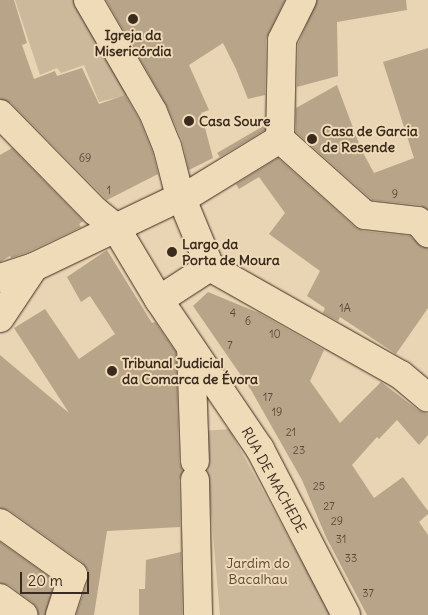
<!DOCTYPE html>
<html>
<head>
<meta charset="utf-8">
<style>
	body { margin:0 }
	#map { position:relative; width:428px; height:615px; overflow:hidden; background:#e9d4b3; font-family:Delius,sans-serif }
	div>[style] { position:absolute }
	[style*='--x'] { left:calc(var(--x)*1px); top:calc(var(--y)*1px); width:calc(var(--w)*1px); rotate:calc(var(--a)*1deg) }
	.green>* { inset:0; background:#ccb89a }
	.building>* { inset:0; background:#b8a589 }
	.roads { filter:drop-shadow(0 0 1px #3b2a1e) drop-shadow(0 0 1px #3b2a1e) }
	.minor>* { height:28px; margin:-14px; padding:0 14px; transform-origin:14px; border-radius:14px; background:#f0dbb9 }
	.dots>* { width:14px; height:14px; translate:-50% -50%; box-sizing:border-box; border:2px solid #f0dbb9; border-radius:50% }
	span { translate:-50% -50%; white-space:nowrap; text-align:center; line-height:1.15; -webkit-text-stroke:4px #f0dbb9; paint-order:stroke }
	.number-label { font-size:11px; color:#5a4939 }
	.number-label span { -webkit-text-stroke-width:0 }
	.poi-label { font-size:14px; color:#3b2a1e; font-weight:700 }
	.left { translate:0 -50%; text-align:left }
	.street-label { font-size:14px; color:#3b2a1e }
	.park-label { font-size:14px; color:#584637 }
	.scale { position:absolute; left:20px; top:572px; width:69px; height:22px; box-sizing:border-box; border:2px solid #3b2a1e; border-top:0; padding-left:6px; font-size:15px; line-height:18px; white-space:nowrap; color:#3b2a1e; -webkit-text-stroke:4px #f0dbb9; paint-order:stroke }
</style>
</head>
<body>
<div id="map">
	<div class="green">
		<i style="clip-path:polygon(15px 0,75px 0,131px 94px,99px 102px,84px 65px,61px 73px,57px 68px,40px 75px)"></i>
		<i style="clip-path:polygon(229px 429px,331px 615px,220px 615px,204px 431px)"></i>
	</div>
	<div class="building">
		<i style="clip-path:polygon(0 0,14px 0,27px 43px,22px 45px,34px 79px,55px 71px,57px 76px,82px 68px,99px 104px,125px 95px,139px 119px,152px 151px,158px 174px,107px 200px,11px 103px,0 99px)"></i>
		<i style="clip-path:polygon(106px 0,285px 0,266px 39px,265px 95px,248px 99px,236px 69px,223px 43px,189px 65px,209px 110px,201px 113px,213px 158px,189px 170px,182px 140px,167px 106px)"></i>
		<i style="clip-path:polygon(317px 0,406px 0,407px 10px,337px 22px,338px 76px,297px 87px,298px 44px)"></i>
		<i style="clip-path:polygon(428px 48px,428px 210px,420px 205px,372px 200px,296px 132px,296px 108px,337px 85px,361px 149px,374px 173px,414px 158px,383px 62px)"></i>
		<i style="clip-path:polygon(265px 125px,265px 130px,220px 157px,217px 153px)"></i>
		<i style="clip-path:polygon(12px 148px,83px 221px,79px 224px,81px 227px,28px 252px,11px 258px,10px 256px,0 262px,0 155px)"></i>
		<i style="clip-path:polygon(278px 158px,355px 227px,363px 231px,410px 236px,422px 247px,428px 248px,428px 308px,396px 354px,340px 317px,338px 321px,323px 313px,325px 308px,307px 296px,320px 271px,269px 234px,285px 213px,259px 177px,239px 189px,236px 184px)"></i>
		<i style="clip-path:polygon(107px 250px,152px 323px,155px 322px,176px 352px,179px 462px,183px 471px,179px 480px,180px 527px,107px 531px,94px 615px,76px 615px,88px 580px,88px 570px,82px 562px,9px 510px,0 508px,0 355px,69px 413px,14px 328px,45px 309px,79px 359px,115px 334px,90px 296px,81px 302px,67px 277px)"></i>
		<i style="clip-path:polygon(208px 292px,259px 313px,324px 350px,310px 381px,340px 423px,381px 382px,418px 410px,428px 414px,428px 435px,419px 445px,397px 420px,379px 439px,377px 437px,352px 465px,374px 498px,403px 477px,428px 511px,428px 514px,419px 522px,428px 535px,428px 615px,367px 615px,326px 537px,302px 480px,251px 390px,193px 306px)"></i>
		<i style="clip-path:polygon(0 542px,55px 581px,45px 615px,38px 615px,37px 608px,32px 602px,9px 585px,0 583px)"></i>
		<i style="clip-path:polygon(181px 552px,182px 615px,139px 615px,139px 589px,145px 589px,146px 560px)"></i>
	</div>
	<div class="roads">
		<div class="minor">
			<i style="--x:88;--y:0;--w:129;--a:59.9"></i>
			<i style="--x:153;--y:112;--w:37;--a:68"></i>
			<i style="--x:167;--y:146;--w:53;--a:75.7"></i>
			<i style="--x:0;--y:114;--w:136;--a:45.6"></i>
			<i style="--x:95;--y:211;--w:27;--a:39"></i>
			<i style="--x:116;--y:228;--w:84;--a:59.2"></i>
			<i style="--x:159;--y:300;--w:180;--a:55.9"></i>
			<i style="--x:260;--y:449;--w:187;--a:62.6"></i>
			<i style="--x:280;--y:139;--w:114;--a:41.8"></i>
			<i style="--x:365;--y:215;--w:53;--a:6.5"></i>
			<i style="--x:418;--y:221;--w:16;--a:50"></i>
			<i style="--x:280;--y:139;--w:99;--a:-88.8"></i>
			<i style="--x:282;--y:40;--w:45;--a:-63.4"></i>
			<i style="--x:182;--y:199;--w:115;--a:-31.5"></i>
			<i style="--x:182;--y:199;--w:74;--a:67.6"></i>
			<i style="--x:210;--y:267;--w:219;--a:29.5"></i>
			<i style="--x:401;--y:375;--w:35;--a:40"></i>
			<i style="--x:0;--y:278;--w:36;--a:-18"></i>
			<i style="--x:34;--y:267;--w:162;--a:-25.6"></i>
			<i style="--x:180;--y:197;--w:3;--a:45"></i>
			<i style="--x:159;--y:300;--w:61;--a:-32.9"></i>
			<i style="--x:0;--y:318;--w:61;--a:-56.3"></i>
			<i style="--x:191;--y:348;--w:113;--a:88"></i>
			<i style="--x:195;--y:480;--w:135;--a:88.7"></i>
			<i style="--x:0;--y:523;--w:90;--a:35.5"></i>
			<i style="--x:73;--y:575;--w:42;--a:108"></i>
			<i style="--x:0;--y:598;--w:29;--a:36"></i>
		</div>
	</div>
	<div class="dots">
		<i style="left:133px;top:19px;background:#3b2a1e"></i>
		<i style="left:189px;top:121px;background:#3b2a1e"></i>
		<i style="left:312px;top:139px;background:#3b2a1e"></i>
		<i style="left:172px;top:252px;background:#3b2a1e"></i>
		<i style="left:112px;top:371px;background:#3b2a1e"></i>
	</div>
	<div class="number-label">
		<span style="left:85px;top:158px">69</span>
		<span style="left:109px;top:190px">1</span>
		<span style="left:395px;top:194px">9</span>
		<span style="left:345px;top:308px">1A</span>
		<span style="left:233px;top:313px">4</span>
		<span style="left:248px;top:321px">6</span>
		<span style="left:275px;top:334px">10</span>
		<span style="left:230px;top:345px">7</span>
		<span style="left:268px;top:397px">17</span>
		<span style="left:277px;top:412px">19</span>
		<span style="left:291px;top:432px">21</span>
		<span style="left:299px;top:450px">23</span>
		<span style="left:319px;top:486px">25</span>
		<span style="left:329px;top:506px">27</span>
		<span style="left:337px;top:521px">29</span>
		<span style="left:341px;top:539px">31</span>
		<span style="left:351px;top:558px">33</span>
		<span style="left:368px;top:593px">37</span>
	</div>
	<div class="poi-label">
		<span style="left:133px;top:43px">Igreja da<br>Misericórdia</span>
		<span class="left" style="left:199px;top:121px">Casa Soure</span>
		<span class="left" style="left:322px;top:139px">Casa de Garcia<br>de Resende</span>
		<span class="left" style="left:182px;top:252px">Largo da<br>Porta de Moura</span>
		<span class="left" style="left:122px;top:371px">Tribunal Judicial<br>da Comarca de Évora</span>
	</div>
	<div class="street-label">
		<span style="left:274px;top:480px;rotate:61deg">RUA DE MACHEDE</span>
	</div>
	<div class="park-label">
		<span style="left:258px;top:571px">Jardim do<br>Bacalhau</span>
	</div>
	<div class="scale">20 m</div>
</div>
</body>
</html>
